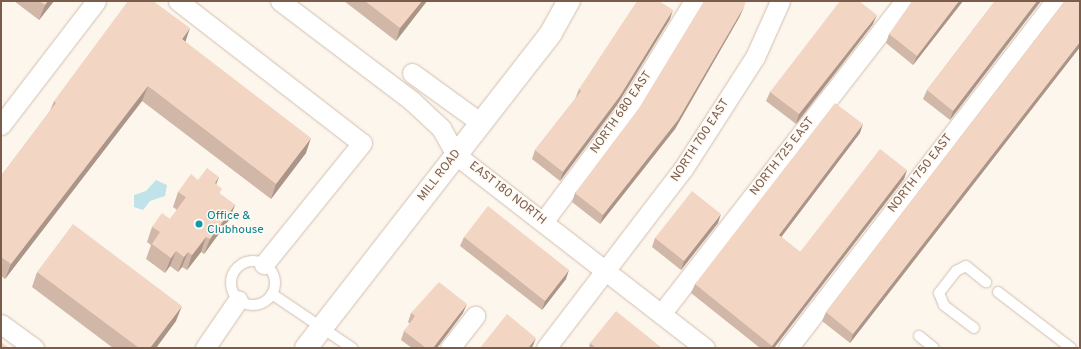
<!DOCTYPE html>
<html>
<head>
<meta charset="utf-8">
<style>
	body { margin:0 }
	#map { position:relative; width:1081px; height:349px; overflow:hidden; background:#fdf6ec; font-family:Overpass,sans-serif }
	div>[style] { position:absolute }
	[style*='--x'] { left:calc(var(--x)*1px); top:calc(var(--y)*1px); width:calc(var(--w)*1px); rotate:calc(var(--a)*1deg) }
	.water>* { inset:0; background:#bfe3e8 }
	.roads { filter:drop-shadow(0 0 1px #d1beb0) drop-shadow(0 0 1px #d1beb0) }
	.lane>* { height:10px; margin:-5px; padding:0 5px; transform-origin:5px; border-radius:5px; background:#fff }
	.lane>.ring { margin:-5px; padding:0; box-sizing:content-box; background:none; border:10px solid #fff; border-radius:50% }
	.street>* { height:19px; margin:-9.5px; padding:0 9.5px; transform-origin:9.5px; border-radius:9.5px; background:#fff }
	.secondary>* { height:22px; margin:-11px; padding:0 11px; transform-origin:11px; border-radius:11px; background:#fff }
	.wall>* { inset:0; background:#d1b7a8 }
	.shaded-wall>* { inset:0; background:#aa9588 }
	.building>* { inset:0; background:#f3d5c3 }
	.dots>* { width:11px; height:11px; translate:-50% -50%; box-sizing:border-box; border:2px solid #fffaf3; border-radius:50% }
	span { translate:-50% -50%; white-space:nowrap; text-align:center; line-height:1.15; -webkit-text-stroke:3px #fffaf3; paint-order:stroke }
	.street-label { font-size:12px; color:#7a5c4d }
	.culture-label { font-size:12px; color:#0d838f }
	.left { translate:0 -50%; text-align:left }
	.frame { position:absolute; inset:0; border:2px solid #7a5c4d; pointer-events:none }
</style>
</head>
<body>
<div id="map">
	<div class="water">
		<i style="clip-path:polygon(156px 180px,167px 185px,165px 196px,150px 201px,143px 210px,134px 207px,134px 195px,146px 191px)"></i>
	</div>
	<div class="roads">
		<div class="lane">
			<i class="ring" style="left:231px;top:261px;width:34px;height:34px"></i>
			<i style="--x:998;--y:292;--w:92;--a:37.5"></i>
			<i style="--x:272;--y:294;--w:97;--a:34"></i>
			<i style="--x:974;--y:328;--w:38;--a:-143"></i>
			<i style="--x:944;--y:305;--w:13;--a:-113"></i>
			<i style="--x:939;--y:293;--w:28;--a:-52"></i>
			<i style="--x:956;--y:271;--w:11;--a:-27"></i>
			<i style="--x:966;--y:266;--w:26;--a:39"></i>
			<i style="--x:919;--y:336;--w:19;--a:39"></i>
		</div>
		<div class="street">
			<i style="--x:178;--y:1;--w:232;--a:37.7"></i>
			<i style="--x:362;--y:143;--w:156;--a:129"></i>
			<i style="--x:280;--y:1;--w:166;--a:37.1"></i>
			<i style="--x:412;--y:101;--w:40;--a:43"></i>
			<i style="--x:441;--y:128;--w:31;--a:61"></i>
			<i style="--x:456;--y:155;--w:315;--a:37.8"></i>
			<i style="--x:412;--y:73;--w:85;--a:35.9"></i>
			<i style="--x:1;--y:125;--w:156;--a:-52.5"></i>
			<i style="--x:543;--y:222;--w:139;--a:-53.2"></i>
			<i style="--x:626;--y:111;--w:129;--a:-58.3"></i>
			<i style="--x:661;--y:314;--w:397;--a:-52.1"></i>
			<i style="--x:1;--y:324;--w:41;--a:36"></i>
			<i style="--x:205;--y:348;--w:58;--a:-55.5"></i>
			<i style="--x:450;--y:348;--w:41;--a:-52"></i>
			<i style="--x:546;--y:348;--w:225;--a:-52.6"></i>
			<i style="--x:683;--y:169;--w:133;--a:-57.3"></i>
			<i style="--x:755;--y:57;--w:61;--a:-65.9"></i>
			<i style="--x:788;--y:348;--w:438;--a:-52.4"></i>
		</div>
		<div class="secondary">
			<i style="--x:306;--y:348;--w:399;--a:-52.1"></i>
			<i style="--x:551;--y:33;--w:37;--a:-61"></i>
		</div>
	</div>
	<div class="wall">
		<i style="clip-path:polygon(14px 1px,54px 1px,39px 20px)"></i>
		<i style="clip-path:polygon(344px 1px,427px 1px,396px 41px)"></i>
		<i style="clip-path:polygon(963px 1px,913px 65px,886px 43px,889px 34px)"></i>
		<i style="clip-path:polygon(995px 1px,1041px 1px,950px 120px,923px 99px,927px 90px)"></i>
		<i style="clip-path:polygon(1064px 1px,1080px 1px,1080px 47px,850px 343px,822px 321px,826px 312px,1064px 2px)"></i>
		<i style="clip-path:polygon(740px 16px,675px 129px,600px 224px,572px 202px,575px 193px)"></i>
		<i style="clip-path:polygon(670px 19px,617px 105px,560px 181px,532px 159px,535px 150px,575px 99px,579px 89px)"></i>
		<i style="clip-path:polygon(873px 24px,796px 124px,766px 101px,770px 92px)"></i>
		<i style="clip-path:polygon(185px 42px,306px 153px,271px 199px,142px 101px,5px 279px,1px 276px,1px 176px,50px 111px,54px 101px)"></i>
		<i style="clip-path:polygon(860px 133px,781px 237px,800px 252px,907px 170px,904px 179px,774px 348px,760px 348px,691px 293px,695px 284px)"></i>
		<i style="clip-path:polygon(219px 177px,216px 184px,220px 194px,235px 205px,229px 220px,204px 254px,201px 252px,187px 270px,182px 267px,178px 272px,170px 266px,165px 273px,146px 259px,151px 245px,147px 242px,152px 227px,170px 219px,177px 210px,173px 207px,178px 192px,198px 180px)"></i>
		<i style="clip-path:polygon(718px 223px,681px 270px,652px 247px,655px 238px)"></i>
		<i style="clip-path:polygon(464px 237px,566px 279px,542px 310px,460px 246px)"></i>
		<i style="clip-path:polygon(37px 272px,176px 321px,156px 348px,113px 348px,32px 287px)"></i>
		<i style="clip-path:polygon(411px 313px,463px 313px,437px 348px,412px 348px,401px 340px,404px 331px,410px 324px,408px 322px)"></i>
		<i style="clip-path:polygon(590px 343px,662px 348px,589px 348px)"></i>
	</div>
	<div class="shaded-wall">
		<i style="clip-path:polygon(48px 1px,54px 1px,39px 20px,45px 5px)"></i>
		<i style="clip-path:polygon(422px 1px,427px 1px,396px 41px,400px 28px)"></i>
		<i style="clip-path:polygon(959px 1px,963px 1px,913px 65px,917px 56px)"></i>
		<i style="clip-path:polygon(1037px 1px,1041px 1px,950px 120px,953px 111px)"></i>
		<i style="clip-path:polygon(744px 7px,740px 16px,675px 129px,600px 224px,603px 215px)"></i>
		<i style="clip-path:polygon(673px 10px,670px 19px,617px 105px,560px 181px,563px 172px)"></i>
		<i style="clip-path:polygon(877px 15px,873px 24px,796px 124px,799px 114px)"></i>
		<i style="clip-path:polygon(190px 28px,185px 43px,182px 39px)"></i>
		<i style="clip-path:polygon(1080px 42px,1080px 47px,850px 343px,853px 334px)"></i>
		<i style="clip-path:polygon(148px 86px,142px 101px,5px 279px,11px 264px)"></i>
		<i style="clip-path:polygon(863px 124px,860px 133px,776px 244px,779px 235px)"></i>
		<i style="clip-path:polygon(311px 138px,306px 153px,271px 199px,276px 184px)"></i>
		<i style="clip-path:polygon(907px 170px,904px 179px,774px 348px,771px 348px,772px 346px)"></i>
		<i style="clip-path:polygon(219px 177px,213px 192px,215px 183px)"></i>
		<i style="clip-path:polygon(235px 205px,229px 220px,204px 254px,210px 239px)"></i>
		<i style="clip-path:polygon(721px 214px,718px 223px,681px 270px,684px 261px)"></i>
		<i style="clip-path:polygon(206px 237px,201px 252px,187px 270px,192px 255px)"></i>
		<i style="clip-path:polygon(176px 251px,170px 266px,165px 273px,171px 258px)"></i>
		<i style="clip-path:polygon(188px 252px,182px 267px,178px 272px,184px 257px)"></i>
		<i style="clip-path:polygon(569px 270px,566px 279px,542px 310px,545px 301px)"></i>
		<i style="clip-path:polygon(467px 304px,463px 313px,437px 348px,433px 348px)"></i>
		<i style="clip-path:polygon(182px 306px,176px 321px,156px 348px,150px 348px)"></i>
		<i style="clip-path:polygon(536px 338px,532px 348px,528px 348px)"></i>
	</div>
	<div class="building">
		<i style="clip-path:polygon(39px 1px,48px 1px,45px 5px)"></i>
		<i style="clip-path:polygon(128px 1px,153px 1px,190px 28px,182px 39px,311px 138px,276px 184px,148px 86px,11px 264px,1px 257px,1px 176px,56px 103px,54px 101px)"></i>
		<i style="clip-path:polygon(365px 1px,422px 1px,400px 28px)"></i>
		<i style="clip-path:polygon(637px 1px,659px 1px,673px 10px,620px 96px,563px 172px,535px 150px,581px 91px,579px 89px)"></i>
		<i style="clip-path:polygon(704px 1px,746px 1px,744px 7px,678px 120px,603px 215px,575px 193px,639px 108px)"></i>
		<i style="clip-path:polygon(840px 1px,859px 1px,877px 15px,799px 114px,770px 92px)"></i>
		<i style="clip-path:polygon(912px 1px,959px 1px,917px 56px,889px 34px)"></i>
		<i style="clip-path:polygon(995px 1px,1037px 1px,953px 111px,927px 90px)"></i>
		<i style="clip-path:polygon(1065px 1px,1080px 1px,1080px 42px,853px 334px,826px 312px)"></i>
		<i style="clip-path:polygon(835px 103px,863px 124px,779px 235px,800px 252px,880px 149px,907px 170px,772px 346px,695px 284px)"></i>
		<i style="clip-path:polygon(207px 168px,219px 177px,215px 183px,222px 189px,219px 193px,235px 205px,210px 239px,206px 237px,192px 255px,188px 252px,184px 257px,176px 251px,171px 258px,152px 244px,160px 232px,152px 227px,162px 213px,170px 219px,186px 197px,178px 192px,191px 174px,198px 180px)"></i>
		<i style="clip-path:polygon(692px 191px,721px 214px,684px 261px,655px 238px)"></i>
		<i style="clip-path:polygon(488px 206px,569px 270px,545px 301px,464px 237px)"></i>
		<i style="clip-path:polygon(73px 224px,182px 306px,150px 348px,139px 348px,37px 272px)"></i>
		<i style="clip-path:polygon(439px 282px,467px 304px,433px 348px,426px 348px,404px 331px,415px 316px,411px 313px)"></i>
		<i style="clip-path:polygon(616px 311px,662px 348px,596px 348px,590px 343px)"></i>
		<i style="clip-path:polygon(507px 314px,536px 338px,528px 348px,480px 348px)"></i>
		<i style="clip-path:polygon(1px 342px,9px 348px,1px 348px)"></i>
	</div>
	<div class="dots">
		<i style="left:199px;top:224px;background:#0f9aa8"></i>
	</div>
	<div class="street-label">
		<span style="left:622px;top:113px;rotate:-55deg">NORTH 680 EAST</span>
		<span style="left:701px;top:141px;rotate:-57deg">NORTH 700 EAST</span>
		<span style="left:783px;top:157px;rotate:-52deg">NORTH 725 EAST</span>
		<span style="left:921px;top:174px;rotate:-52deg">NORTH 750 EAST</span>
		<span style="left:440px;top:176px;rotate:-52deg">MILL ROAD</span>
		<span style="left:507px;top:194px;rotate:38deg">EAST 180 NORTH</span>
	</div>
	<div class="culture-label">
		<span class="left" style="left:207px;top:224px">Office &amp;<br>Clubhouse</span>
	</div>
	<div class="frame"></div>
</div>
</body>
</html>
